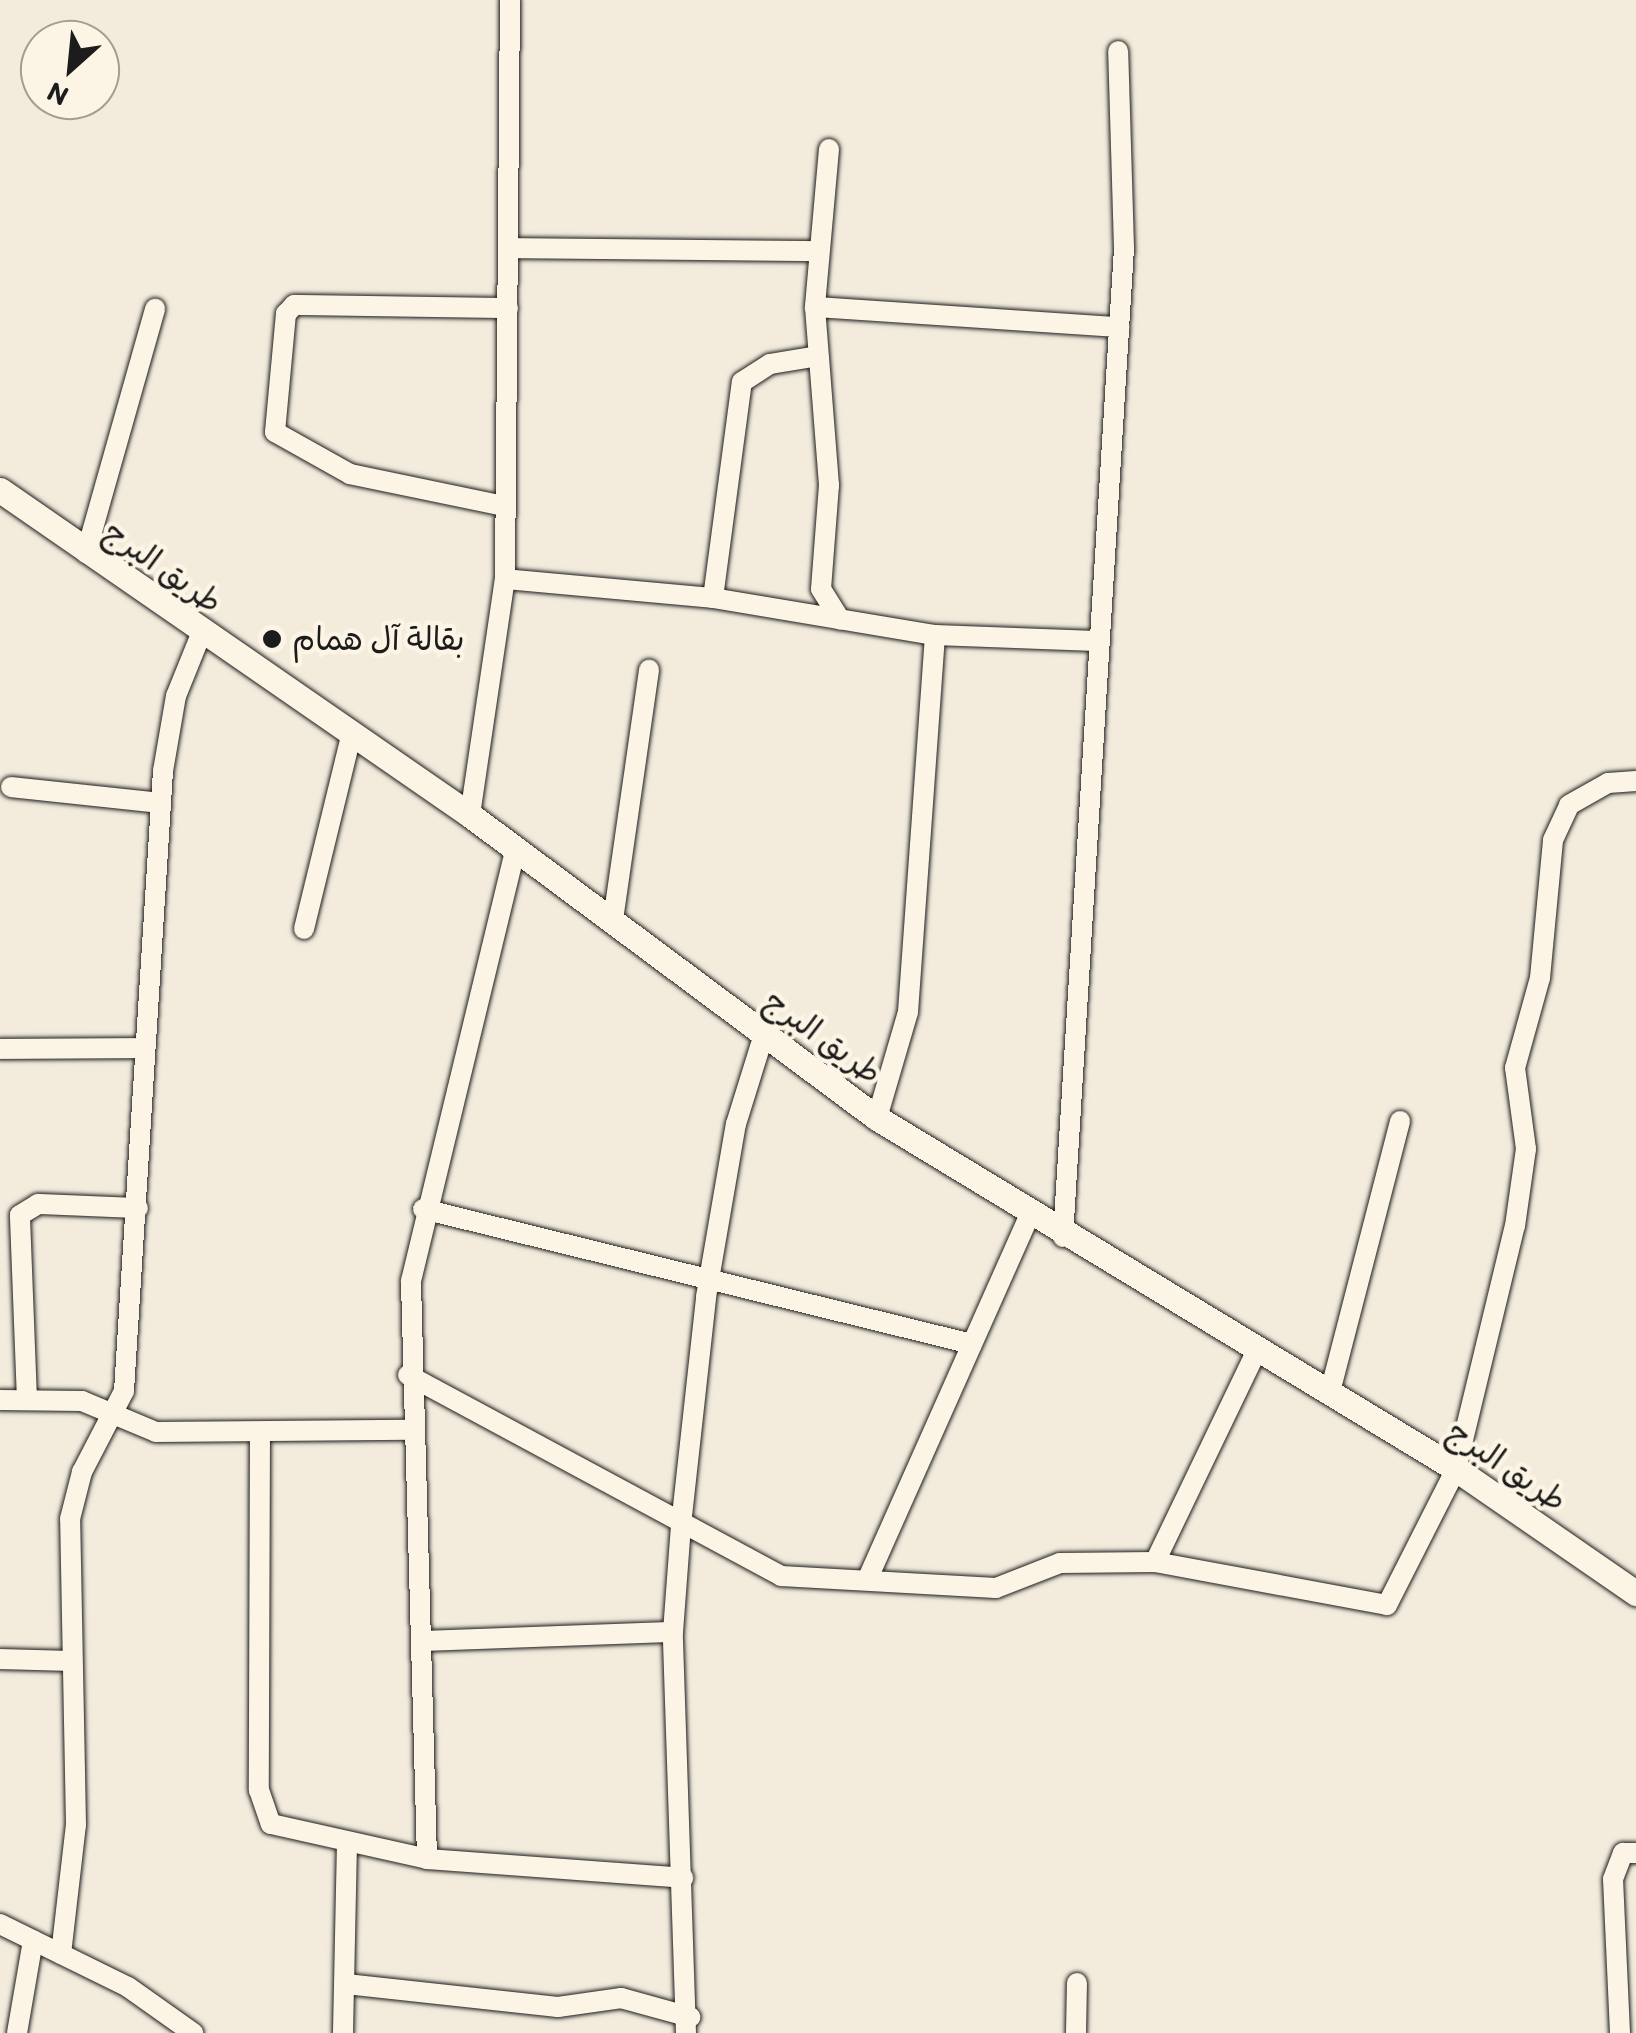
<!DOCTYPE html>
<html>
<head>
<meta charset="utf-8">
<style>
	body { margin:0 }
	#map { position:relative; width:1636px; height:2033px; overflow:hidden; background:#f3ecdd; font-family:Itim,"Playpen Sans Arabic",sans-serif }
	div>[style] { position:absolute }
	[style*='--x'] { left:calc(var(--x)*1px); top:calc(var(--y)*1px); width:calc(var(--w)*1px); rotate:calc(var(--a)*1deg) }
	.roads { filter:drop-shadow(0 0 2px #1c1c1c) drop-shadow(0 0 2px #1c1c1c) }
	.minor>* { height:20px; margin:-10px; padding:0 10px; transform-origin:10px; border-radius:10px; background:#fcf5e5 }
	.tertiary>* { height:25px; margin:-12.5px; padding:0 12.5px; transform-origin:12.5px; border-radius:12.5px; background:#fcf5e5 }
	.dots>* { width:28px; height:28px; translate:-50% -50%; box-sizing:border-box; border:5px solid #fcf5e5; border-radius:50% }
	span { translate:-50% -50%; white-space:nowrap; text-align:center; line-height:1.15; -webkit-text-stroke:9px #fcf5e5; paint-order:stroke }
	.street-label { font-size:32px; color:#1c1c1c }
	.poi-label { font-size:32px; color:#1c1c1c }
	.left { translate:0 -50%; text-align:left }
	.north { position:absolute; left:20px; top:20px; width:100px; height:100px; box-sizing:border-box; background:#fcf5e5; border:2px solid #a29e95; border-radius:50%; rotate:207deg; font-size:28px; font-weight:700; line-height:40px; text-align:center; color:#1c1c1c }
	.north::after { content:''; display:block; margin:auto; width:35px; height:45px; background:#1c1c1c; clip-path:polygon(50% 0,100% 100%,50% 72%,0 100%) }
</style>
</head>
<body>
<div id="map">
	<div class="roads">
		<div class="minor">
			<i style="--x:829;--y:149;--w:159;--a:95.1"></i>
			<i style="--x:815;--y:307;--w:305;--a:3.8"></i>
			<i style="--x:510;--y:248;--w:307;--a:0.6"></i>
			<i style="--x:815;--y:307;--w:179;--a:85.5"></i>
			<i style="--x:829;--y:485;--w:104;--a:94.4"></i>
			<i style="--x:821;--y:589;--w:36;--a:58"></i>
			<i style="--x:504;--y:506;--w:157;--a:-168.3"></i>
			<i style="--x:350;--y:474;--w:86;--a:-150.8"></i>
			<i style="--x:275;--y:432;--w:119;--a:-84.7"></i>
			<i style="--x:286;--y:314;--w:12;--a:-48"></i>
			<i style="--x:294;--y:305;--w:214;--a:0.8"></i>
			<i style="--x:86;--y:553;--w:254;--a:-74.2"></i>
			<i style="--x:505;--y:579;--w:209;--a:5.2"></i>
			<i style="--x:713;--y:598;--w:225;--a:9.5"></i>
			<i style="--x:935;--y:635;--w:161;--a:2.1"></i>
			<i style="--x:713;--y:598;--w:218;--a:-82.4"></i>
			<i style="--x:742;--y:382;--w:33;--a:-33"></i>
			<i style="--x:770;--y:364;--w:49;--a:-9.5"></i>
			<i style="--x:11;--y:787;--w:150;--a:6.1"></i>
			<i style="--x:470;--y:815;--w:239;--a:-81.6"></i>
			<i style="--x:505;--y:579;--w:579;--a:-89.51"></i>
			<i style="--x:613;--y:920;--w:253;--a:-81.8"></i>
			<i style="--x:304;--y:929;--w:203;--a:-76.3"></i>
			<i style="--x:0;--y:1049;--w:143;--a:-0.4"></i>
			<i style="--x:877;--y:1118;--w:110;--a:-73.7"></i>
			<i style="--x:908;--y:1012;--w:378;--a:-85.9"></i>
			<i style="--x:423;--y:1209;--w:565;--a:13.82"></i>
			<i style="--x:1063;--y:1237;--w:991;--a:-86.47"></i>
			<i style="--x:1124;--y:248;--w:197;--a:-91.7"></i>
			<i style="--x:408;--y:1375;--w:424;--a:28.3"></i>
			<i style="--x:781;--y:1576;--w:215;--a:3.2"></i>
			<i style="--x:996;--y:1588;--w:69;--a:-21.3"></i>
			<i style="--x:1060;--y:1563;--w:95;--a:-0.6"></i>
			<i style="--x:1155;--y:1562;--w:236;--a:10.5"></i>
			<i style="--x:1387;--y:1605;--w:153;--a:-63.1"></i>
			<i style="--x:1456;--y:1469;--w:250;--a:-76.4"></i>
			<i style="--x:1515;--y:1226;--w:78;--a:-81.9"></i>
			<i style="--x:1526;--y:1149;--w:82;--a:-97.7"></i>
			<i style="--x:1515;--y:1068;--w:93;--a:-74.5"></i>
			<i style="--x:1540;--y:978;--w:139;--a:-84.6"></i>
			<i style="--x:1553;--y:840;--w:38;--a:-65"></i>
			<i style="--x:1569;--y:805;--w:45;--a:-29.4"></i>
			<i style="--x:1608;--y:783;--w:28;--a:-4"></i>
			<i style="--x:1330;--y:1392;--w:280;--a:-75.5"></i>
			<i style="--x:0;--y:1400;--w:82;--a:0.7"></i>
			<i style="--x:82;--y:1401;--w:80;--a:22.7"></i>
			<i style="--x:156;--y:1432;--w:254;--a:-0.5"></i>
			<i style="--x:27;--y:1400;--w:185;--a:-92.2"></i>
			<i style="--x:20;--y:1215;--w:21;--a:-31"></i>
			<i style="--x:38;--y:1204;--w:100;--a:2.3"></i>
			<i style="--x:260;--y:1432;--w:358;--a:90.2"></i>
			<i style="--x:259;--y:1790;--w:36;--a:71"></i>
			<i style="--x:271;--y:1824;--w:160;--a:12.6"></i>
			<i style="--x:427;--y:1859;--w:257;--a:4.2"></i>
			<i style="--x:1155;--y:1562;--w:233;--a:-64.3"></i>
			<i style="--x:868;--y:1578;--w:395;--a:-66"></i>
			<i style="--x:426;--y:1641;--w:247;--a:-2.1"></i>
			<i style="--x:0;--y:1659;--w:71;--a:1.6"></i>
			<i style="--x:427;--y:1859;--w:578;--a:-91.59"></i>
			<i style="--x:411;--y:1281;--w:446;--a:-76.4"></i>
			<i style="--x:0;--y:1924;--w:143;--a:26.2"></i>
			<i style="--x:128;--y:1987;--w:80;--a:35.3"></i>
			<i style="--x:61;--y:1954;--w:130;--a:-83.4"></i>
			<i style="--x:76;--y:1825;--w:306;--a:-91.1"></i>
			<i style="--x:70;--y:1519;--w:49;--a:-75.7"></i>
			<i style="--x:82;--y:1472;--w:91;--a:-62.6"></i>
			<i style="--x:124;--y:1391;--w:621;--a:-86.4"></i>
			<i style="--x:163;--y:771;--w:76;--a:-80.2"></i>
			<i style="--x:176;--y:696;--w:67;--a:-68"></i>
			<i style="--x:346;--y:1984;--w:213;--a:6.2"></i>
			<i style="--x:558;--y:2007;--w:64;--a:-8.1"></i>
			<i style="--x:621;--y:1998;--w:72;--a:15.4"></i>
			<i style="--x:17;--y:2033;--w:94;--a:-80.2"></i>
			<i style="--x:343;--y:2033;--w:186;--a:-88.8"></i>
			<i style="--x:686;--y:2033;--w:401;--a:-91.9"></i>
			<i style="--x:673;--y:1632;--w:107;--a:-85.7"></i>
			<i style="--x:681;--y:1525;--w:229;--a:-83.7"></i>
			<i style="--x:706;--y:1297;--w:176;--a:-80.2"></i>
			<i style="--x:736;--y:1124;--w:94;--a:-72.7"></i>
			<i style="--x:1076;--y:2033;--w:50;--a:-88.9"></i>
			<i style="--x:1620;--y:2033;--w:154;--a:-92.6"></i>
			<i style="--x:1613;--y:1879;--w:28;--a:-69"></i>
			<i style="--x:1623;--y:1853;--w:13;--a:0"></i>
		</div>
		<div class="tertiary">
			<i style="--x:0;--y:490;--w:571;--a:34.66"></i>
			<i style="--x:470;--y:815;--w:507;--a:36.67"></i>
			<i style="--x:877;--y:1118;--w:677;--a:31.22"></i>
			<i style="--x:1456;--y:1469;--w:219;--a:34.6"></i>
		</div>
	</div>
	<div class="dots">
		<i style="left:272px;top:639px;background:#1c1c1c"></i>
	</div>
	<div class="street-label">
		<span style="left:163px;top:567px;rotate:35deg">طريق البرج</span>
		<span style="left:823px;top:1037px;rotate:36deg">طريق البرج</span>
		<span style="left:1507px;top:1466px;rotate:34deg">طريق البرج</span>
	</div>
	<div class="poi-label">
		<span class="left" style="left:292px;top:639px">بقالة آل همام</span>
	</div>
	<div class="north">N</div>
</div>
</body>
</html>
